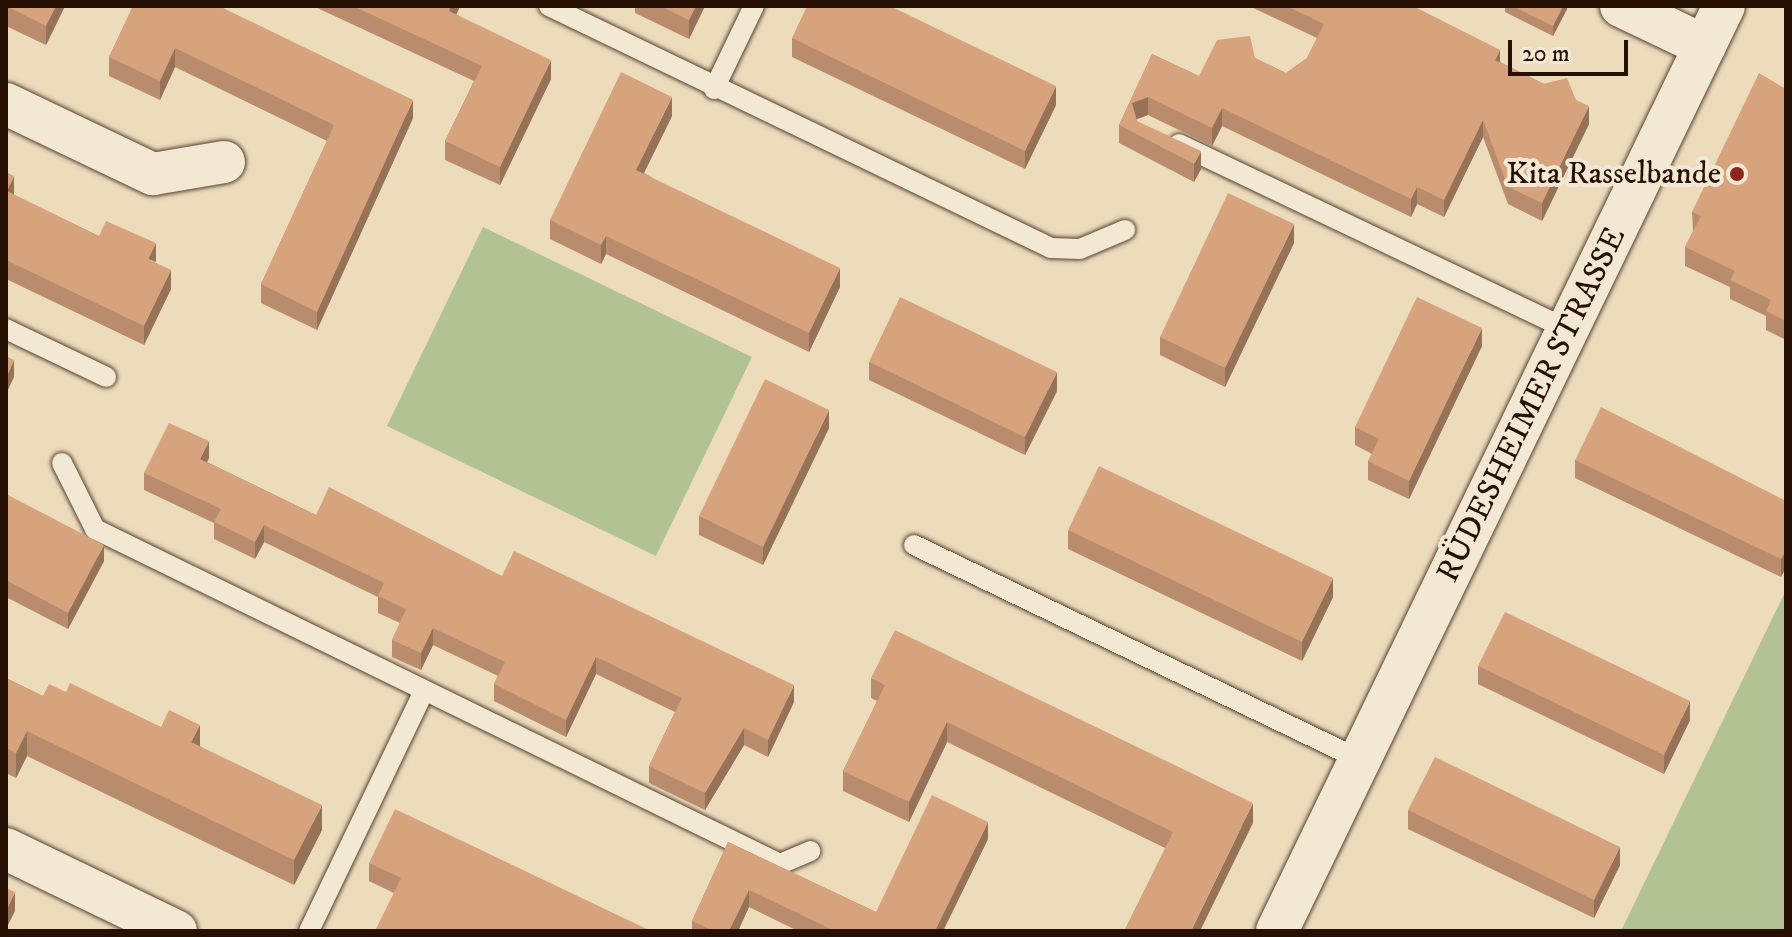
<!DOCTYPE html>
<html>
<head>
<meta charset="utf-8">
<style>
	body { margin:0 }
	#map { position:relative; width:1792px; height:937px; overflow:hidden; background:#ecdcbc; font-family:"IM FELL DW Pica",serif }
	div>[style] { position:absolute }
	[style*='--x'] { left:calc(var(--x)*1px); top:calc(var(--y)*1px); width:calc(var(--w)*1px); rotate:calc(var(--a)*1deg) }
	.green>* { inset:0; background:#b2c295 }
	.roads { filter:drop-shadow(0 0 2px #584231) drop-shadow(0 0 2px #584231) }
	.service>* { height:20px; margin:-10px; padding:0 10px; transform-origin:10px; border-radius:10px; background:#f3e8d3 }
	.minor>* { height:42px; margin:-21px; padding:0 21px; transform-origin:21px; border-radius:21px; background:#f3e8d3 }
	.wall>* { inset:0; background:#b88c6c }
	.shaded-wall>* { inset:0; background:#967258 }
	.building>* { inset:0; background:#d6a37d }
	.dots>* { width:22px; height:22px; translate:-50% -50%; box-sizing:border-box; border:4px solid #f3e8d3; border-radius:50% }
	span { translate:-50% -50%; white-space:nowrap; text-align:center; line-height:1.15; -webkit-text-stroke:8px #f3e8d3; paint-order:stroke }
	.poi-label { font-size:32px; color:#260f03 }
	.right { translate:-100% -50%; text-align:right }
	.street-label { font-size:32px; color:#260f03 }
	.frame { position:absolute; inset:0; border:8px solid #260f03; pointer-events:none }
	.scale { position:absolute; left:1508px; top:40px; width:120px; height:36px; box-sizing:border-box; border:4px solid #260f03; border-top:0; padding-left:10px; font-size:24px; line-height:28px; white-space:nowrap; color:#260f03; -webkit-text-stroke:6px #f3e8d3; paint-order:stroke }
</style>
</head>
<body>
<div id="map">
	<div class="green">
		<i style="clip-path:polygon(483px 227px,752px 357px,656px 556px,387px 426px)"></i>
		<i style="clip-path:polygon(1786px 590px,1786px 931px,1621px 931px)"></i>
	</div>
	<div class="roads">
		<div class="service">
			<i style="--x:549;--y:6;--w:557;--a:25.74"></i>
			<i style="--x:1051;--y:248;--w:29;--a:2"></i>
			<i style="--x:1080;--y:249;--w:49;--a:-22.9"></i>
			<i style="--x:714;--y:89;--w:92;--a:-64.3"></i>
			<i style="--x:1179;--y:144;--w:432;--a:25.5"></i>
			<i style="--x:6;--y:329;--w:111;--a:25.6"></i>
			<i style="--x:62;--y:463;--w:74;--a:63.4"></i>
			<i style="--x:95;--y:529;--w:763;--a:26.06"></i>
			<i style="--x:780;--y:864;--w:33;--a:-23"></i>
			<i style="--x:914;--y:545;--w:494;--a:25.7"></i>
			<i style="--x:309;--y:931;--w:264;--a:-64.4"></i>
		</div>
		<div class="minor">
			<i style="--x:1621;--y:6;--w:93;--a:25.5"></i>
			<i style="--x:6;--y:104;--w:163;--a:25.5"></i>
			<i style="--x:153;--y:174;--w:72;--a:-9.6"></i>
			<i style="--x:6;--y:849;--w:189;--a:25.8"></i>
			<i style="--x:1277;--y:931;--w:1027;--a:-64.21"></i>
		</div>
	</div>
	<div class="wall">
		<i style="clip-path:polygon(6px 6px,65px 6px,46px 45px,6px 26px)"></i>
		<i style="clip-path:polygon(133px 6px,413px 118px,317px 330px,261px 303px,261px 284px,327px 141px,175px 67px,160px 100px,109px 76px,109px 57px)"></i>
		<i style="clip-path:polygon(313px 6px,459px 6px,456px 14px,551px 79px,500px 185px,445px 160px,445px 141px,474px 81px)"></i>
		<i style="clip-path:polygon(635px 6px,705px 6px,689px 39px,635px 13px)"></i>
		<i style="clip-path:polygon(1249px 6px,1413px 6px,1500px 62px,1576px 100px,1589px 124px,1542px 221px,1508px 204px,1483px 137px,1444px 217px,1417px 204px,1411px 217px,1222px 126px,1212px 146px,1148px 115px,1136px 119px,1137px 121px,1201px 169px,1194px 182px,1119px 143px,1119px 125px,1152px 54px,1199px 76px,1255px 58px,1286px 73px,1307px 58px,1317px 38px)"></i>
		<i style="clip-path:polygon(1505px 6px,1567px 6px,1567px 9px,1553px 36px,1505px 12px)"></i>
		<i style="clip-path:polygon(792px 38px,1056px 105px,1025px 169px,792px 57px)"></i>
		<i style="clip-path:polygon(1786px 89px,1786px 340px,1766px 330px,1766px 316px,1730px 299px,1730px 287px,1685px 266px,1685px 247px,1693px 231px,1692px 212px)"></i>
		<i style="clip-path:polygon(672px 116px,644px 173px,840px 287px,809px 352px,606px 254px,601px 264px,550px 239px,550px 220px)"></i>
		<i style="clip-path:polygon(6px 172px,14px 195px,155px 263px,171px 289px,144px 345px,6px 279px)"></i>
		<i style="clip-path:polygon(1294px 243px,1225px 387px,1160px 355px,1160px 337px)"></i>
		<i style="clip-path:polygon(1482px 346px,1409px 499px,1368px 480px,1368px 461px,1372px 454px,1355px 445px,1355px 427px)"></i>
		<i style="clip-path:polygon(869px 362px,1057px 391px,1025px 455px,869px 380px)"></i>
		<i style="clip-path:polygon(829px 428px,763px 565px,699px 535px,699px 516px)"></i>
		<i style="clip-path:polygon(209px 458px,207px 462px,316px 515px,502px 576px,794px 702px,768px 757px,744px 745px,705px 810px,649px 783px,649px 766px,675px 712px,596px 674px,566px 737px,494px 701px,494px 684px,498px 676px,433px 645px,421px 670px,392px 657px,392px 640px,400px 623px,378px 613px,378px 597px,264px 542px,255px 559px,214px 539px,214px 523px,144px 490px,144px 473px)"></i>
		<i style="clip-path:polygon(1575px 460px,1786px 501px,1781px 577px,1575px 478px)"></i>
		<i style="clip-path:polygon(6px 494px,104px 561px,68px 629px,6px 597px)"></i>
		<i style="clip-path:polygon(1068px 530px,1333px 597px,1302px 661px,1068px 549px)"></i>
		<i style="clip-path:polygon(1478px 666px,1690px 720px,1664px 774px,1478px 684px)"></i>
		<i style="clip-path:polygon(6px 678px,43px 696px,66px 692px,161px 727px,200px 746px,322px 830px,294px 885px,27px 756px,16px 778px,6px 773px)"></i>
		<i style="clip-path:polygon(871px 678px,1253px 823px,1165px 848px,947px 742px,909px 822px,843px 791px,843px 771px,877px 701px,871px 698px)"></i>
		<i style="clip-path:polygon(1408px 810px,1620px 865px,1594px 918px,1408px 829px)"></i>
		<i style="clip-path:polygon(988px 839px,943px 931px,798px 931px,749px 907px,738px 931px,692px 931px,692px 921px,728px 842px,876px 912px)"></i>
		<i style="clip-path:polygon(369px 863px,651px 931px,394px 893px,369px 881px)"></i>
	</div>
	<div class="shaded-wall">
		<i style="clip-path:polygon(56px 6px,65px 6px,46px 45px,46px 26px)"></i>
		<i style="clip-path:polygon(451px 6px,459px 6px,459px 9px,449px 29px,449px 11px)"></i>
		<i style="clip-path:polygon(696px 6px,705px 6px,689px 39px,689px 20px)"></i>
		<i style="clip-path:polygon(1563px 6px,1567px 6px,1567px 9px,1553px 36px,1553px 26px)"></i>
		<i style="clip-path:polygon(175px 48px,175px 67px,160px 100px,160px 81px)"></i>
		<i style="clip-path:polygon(1500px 50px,1500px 67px,1495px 60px)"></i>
		<i style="clip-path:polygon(551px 60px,551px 79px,500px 185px,500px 167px)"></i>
		<i style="clip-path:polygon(1056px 86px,1056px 105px,1025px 169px,1025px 151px)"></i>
		<i style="clip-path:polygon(672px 97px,672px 116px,636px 189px,636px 170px)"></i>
		<i style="clip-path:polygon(1148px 97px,1148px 115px,1132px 121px,1132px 103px)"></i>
		<i style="clip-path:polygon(413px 100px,413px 118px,317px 330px,317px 312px)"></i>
		<i style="clip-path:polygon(1589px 106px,1589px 124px,1542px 221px,1542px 203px)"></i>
		<i style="clip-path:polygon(1222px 108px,1222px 126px,1212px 146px,1212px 128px)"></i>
		<i style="clip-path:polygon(1483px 120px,1483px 137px,1444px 217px,1444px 200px)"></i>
		<i style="clip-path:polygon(1201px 151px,1201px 169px,1194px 182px,1194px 164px)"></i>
		<i style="clip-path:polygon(14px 176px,14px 195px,7px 191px)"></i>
		<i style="clip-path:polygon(1417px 187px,1417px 204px,1411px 217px,1411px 199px)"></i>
		<i style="clip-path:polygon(1294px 224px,1294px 243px,1225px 387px,1225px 368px)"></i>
		<i style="clip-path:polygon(606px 236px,606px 254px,601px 264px,601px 245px)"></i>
		<i style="clip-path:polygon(156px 243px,156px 262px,148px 259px)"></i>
		<i style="clip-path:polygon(840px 268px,840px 287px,809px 352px,809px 333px)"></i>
		<i style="clip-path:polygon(171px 270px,171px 289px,144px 345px,144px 326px)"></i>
		<i style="clip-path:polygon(1482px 328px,1482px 346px,1409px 499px,1409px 481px)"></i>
		<i style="clip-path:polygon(14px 360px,14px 377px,6px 394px,6px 378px)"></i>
		<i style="clip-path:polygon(1057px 372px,1057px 391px,1025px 455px,1025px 437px)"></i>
		<i style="clip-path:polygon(829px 410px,829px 428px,763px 565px,763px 547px)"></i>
		<i style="clip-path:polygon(209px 441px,209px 458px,200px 476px,200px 459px)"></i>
		<i style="clip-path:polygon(264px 525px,264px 542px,255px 559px,255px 542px)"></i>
		<i style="clip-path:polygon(104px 545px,104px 561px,68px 629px,68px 613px)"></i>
		<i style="clip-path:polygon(1786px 550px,1786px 568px,1781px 577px,1781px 559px)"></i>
		<i style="clip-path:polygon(1333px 578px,1333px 597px,1302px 661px,1302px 642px)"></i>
		<i style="clip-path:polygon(433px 628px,433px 645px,421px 670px,421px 653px)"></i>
		<i style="clip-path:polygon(596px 657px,596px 674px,566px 737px,566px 720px)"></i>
		<i style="clip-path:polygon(794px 685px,794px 702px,768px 757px,768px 740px)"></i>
		<i style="clip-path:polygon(1690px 701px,1690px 720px,1664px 774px,1664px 755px)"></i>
		<i style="clip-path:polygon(947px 722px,947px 742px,909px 822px,909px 802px)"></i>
		<i style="clip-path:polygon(200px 725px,200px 750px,191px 742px)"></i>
		<i style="clip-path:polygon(744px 728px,744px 745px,705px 810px,705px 793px)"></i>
		<i style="clip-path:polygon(27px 731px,27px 756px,16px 778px,16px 753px)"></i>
		<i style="clip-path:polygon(1253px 803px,1253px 823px,1200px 931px,1191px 931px)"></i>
		<i style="clip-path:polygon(322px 805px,322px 830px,294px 885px,294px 860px)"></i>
		<i style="clip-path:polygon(988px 822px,988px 839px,943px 931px,935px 931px)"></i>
		<i style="clip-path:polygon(1620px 847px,1620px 865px,1594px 918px,1594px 900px)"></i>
		<i style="clip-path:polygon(749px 890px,749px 907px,738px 931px,729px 931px)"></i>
		<i style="clip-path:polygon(15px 892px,15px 911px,6px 929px,6px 911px)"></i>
	</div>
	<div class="building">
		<i style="clip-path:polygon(6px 6px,56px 6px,46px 26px)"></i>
		<i style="clip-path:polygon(133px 6px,219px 6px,413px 100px,317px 312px,261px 284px,334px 125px,175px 48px,160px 81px,109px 57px)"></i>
		<i style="clip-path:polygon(353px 6px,451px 6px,449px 11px,551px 60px,500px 167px,445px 141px,482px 66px)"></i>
		<i style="clip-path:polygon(660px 6px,696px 6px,689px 20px)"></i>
		<i style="clip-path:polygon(807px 6px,890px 6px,1056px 86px,1025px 151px,792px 38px)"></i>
		<i style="clip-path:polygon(1286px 6px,1413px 6px,1500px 50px,1495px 60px,1543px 84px,1567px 78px,1576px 100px,1589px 106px,1542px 203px,1508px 187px,1483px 120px,1444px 200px,1417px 187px,1411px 199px,1222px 108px,1212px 128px,1148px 97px,1132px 103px,1137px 121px,1201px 151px,1194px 164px,1119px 125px,1152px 54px,1199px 76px,1217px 40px,1250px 36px,1255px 58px,1286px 73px,1307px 58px,1324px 24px)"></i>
		<i style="clip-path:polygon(1512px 6px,1563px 6px,1553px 26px)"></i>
		<i style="clip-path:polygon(621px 72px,672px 97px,636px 170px,840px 268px,809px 333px,606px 236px,601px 245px,550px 220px)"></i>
		<i style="clip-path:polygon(1759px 73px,1786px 89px,1786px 321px,1766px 311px,1771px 300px,1730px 280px,1735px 271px,1685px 247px,1701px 216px,1692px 212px)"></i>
		<i style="clip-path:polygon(6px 172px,14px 176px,7px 191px,76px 225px,99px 236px,106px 221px,156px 243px,148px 259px,171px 270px,144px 326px,6px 260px)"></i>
		<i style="clip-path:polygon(1228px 193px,1294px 224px,1225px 368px,1160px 337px)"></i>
		<i style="clip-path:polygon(900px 297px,1057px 372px,1025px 437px,869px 362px)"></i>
		<i style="clip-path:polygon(1417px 297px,1482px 328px,1409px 481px,1368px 461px,1379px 439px,1355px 427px)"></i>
		<i style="clip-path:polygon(6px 356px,14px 360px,6px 378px)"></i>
		<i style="clip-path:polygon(765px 379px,829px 410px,763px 547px,699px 516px)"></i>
		<i style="clip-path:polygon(1601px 407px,1786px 501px,1786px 550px,1781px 559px,1575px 460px)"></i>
		<i style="clip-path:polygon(169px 423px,209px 441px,200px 459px,316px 515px,329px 487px,502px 576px,514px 551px,794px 685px,768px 740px,744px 728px,705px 793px,649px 766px,682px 698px,596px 657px,566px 720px,494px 684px,505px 662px,433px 628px,421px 653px,392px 640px,406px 609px,378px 596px,384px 583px,264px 525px,255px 542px,214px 522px,221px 509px,144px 473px)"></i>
		<i style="clip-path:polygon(1099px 466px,1333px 578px,1302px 642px,1068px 530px)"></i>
		<i style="clip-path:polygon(6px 494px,104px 545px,68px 613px,6px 580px)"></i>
		<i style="clip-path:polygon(1505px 612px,1690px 701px,1664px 755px,1478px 666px)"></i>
		<i style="clip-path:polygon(895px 630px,1253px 803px,1191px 931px,1124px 931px,1173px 832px,947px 722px,909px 802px,843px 771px,885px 685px,871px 678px)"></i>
		<i style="clip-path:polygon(6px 678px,43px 696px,49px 684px,66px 692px,70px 683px,161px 727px,169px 710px,200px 725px,191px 742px,322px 805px,294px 860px,27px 731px,16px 753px,6px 748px)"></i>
		<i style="clip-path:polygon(1435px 757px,1620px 847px,1594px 900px,1408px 810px)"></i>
		<i style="clip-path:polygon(932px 795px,988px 822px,935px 931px,835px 931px,749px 890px,729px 931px,713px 931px,692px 921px,728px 842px,876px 912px)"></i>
		<i style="clip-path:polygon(395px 809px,651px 931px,375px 931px,401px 878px,369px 863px)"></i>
		<i style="clip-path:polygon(6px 888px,15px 892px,6px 911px)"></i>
	</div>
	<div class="dots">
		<i style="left:1737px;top:174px;background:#8f2418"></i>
	</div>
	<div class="poi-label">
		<span class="right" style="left:1721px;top:174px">Kita Rasselbande</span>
	</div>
	<div class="street-label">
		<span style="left:1532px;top:405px;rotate:-64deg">RÜDESHEIMER STRASSE</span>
	</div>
	<div class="frame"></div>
	<div class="scale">20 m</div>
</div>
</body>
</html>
